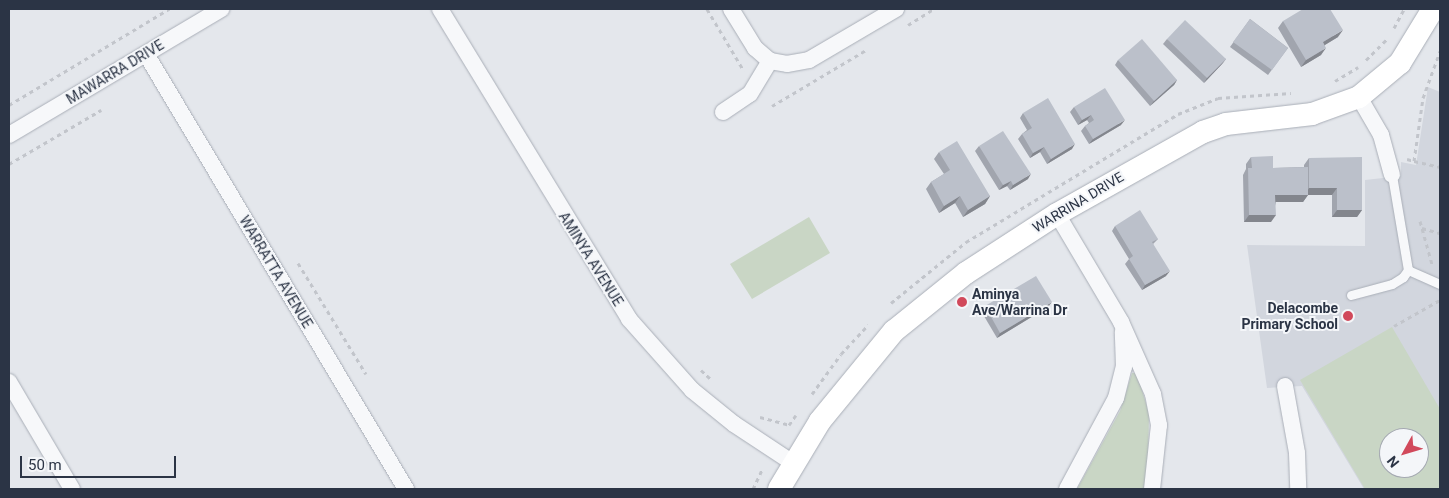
<!DOCTYPE html>
<html>
<head>
<meta charset="utf-8">
<style>
	body { margin:0 }
	#map { position:relative; width:1449px; height:498px; overflow:hidden; background:#e4e7ec; font-family:Roboto,sans-serif }
	div>[style] { position:absolute }
	[style*='--x'] { left:calc(var(--x)*1px); top:calc(var(--y)*1px); width:calc(var(--w)*1px); rotate:calc(var(--a)*1deg) }
	.built>* { inset:0; background:#d2d6de }
	.green>* { inset:0; background:#c9d6c5 }
	.path>* { height:3px; margin-top:-1.5px; transform-origin:0; background:repeating-linear-gradient(90deg,#c2c5cb 0 4px,transparent 0 8px) }
	.roads { filter:drop-shadow(0 0 1px #a9aeb7) drop-shadow(0 0 1px #a9aeb7) }
	.lane>* { height:9px; margin:-4.5px; padding:0 4.5px; transform-origin:4.5px; border-radius:4.5px; background:#f7f8fa }
	.street>* { height:16px; margin:-8px; padding:0 8px; transform-origin:8px; border-radius:8px; background:#f7f8fa }
	.secondary>* { height:22px; margin:-11px; padding:0 11px; transform-origin:11px; border-radius:11px; background:#fff }
	.wall>* { inset:0; background:#a1a5ae }
	.shaded-wall>* { inset:0; background:#83868d }
	.building>* { inset:0; background:#bbc0ca }
	.dots>* { width:14px; height:14px; translate:-50% -50%; box-sizing:border-box; border:2px solid #f4f6f9; border-radius:50% }
	span { translate:-50% -50%; white-space:nowrap; text-align:center; line-height:1.15; -webkit-text-stroke:4px #f4f6f9; paint-order:stroke }
	.street-label { font-size:14px; color:#2b3445 }
	.poi-label { font-size:14px; color:#2b3445; font-weight:700 }
	.left { translate:0 -50%; text-align:left }
	.right { translate:-100% -50%; text-align:right }
	.frame { position:absolute; inset:0; border:10px solid #2b3445; pointer-events:none }
	.north { position:absolute; left:1379px; top:428px; width:50px; height:50px; box-sizing:border-box; background:#f4f6f9; border:1px solid #a4a8b1; border-radius:50%; rotate:231deg; font-size:14px; font-weight:700; line-height:20px; text-align:center; color:#2b3445 }
	.north::after { content:''; display:block; margin:auto; width:18px; height:22px; background:#d1495b; clip-path:polygon(50% 0,100% 100%,50% 72%,0 100%) }
	.scale { position:absolute; left:20px; top:456px; width:156px; height:22px; box-sizing:border-box; border:2px solid #2b3445; border-top:0; padding-left:6px; font-size:15px; line-height:18px; white-space:nowrap; color:#2b3445; -webkit-text-stroke:4px #f4f6f9; paint-order:stroke }
</style>
</head>
<body>
<div id="map">
	<div class="built">
		<i style="clip-path:polygon(evenodd,1428px 87px,1440px 92px,1440px 489px,1364px 489px,1302px 386px,1267px 388px,1247px 245px,1365px 246px,1365px 180px,1401px 176px,1401px 162px,1416px 165px,1428px 87px,1389px 438px,1419px 438px,1419px 468px,1389px 468px,1389px 438px)"></i>
	</div>
	<div class="green">
		<i style="clip-path:polygon(809px 217px,830px 253px,752px 299px,730px 264px)"></i>
		<i style="clip-path:polygon(evenodd,1392px 327px,1440px 409px,1440px 489px,1365px 489px,1300px 380px,1392px 327px,1389px 438px,1419px 438px,1419px 468px,1389px 468px,1389px 438px)"></i>
		<i style="clip-path:polygon(1132px 373px,1137px 373px,1149px 413px,1148px 467px,1144px 489px,1077px 489px,1120px 411px)"></i>
	</div>
	<div class="path">
		<i style="--x:707;--y:9;--w:72;--a:59.2"></i>
		<i style="--x:908;--y:25;--w:31;--a:-32"></i>
		<i style="--x:1394;--y:28;--w:21;--a:-62"></i>
		<i style="--x:1366;--y:60;--w:31;--a:-45"></i>
		<i style="--x:1335;--y:81;--w:27;--a:-31"></i>
		<i style="--x:9;--y:105;--w:187;--a:-31"></i>
		<i style="--x:772;--y:106;--w:109;--a:-30.8"></i>
		<i style="--x:1407;--y:159;--w:7;--a:16"></i>
		<i style="--x:1414;--y:161;--w:64;--a:-81.9"></i>
		<i style="--x:1423;--y:98;--w:50;--a:-70.1"></i>
		<i style="--x:1414;--y:161;--w:27;--a:13"></i>
		<i style="--x:9;--y:164;--w:107;--a:-30.4"></i>
		<i style="--x:1420;--y:221;--w:45;--a:74.4"></i>
		<i style="--x:1422;--y:228;--w:19;--a:16"></i>
		<i style="--x:298;--y:263;--w:130;--a:58.5"></i>
		<i style="--x:891;--y:303;--w:97;--a:-39.1"></i>
		<i style="--x:966;--y:242;--w:248;--a:-31.1"></i>
		<i style="--x:1178;--y:114;--w:43;--a:-21.8"></i>
		<i style="--x:1218;--y:98;--w:73;--a:-3.9"></i>
		<i style="--x:1394;--y:326;--w:53;--a:-29.5"></i>
		<i style="--x:701;--y:370;--w:16;--a:43"></i>
		<i style="--x:812;--y:394;--w:49;--a:-54.1"></i>
		<i style="--x:841;--y:354;--w:40;--a:-47"></i>
		<i style="--x:760;--y:417;--w:30;--a:15"></i>
		<i style="--x:789;--y:425;--w:12;--a:-55"></i>
		<i style="--x:753;--y:489;--w:23;--a:-65"></i>
	</div>
	<div class="roads">
		<div class="lane">
			<i style="--x:1408;--y:270;--w:35;--a:24"></i>
			<i style="--x:1351;--y:295;--w:42;--a:-15"></i>
			<i style="--x:1392;--y:284;--w:13;--a:-32"></i>
			<i style="--x:1403;--y:277;--w:9;--a:-54"></i>
			<i style="--x:1408;--y:270;--w:96;--a:-99.6"></i>
		</div>
		<div class="street">
			<i style="--x:440;--y:9;--w:363;--a:58.6"></i>
			<i style="--x:629;--y:319;--w:95;--a:48.4"></i>
			<i style="--x:692;--y:390;--w:54;--a:39"></i>
			<i style="--x:734;--y:424;--w:71;--a:33.5"></i>
			<i style="--x:731;--y:9;--w:46;--a:58.4"></i>
			<i style="--x:755;--y:48;--w:20;--a:41"></i>
			<i style="--x:146;--y:54;--w:507;--a:59.13"></i>
			<i style="--x:1359;--y:97;--w:44;--a:59.9"></i>
			<i style="--x:1381;--y:135;--w:41;--a:74.6"></i>
			<i style="--x:723;--y:112;--w:32;--a:-34"></i>
			<i style="--x:750;--y:94;--w:39;--a:-59"></i>
			<i style="--x:770;--y:61;--w:17;--a:10"></i>
			<i style="--x:787;--y:64;--w:22;--a:-10"></i>
			<i style="--x:809;--y:60;--w:101;--a:-30.4"></i>
			<i style="--x:9;--y:135;--w:247;--a:-30.7"></i>
			<i style="--x:1057;--y:214;--w:126;--a:59.3"></i>
			<i style="--x:1121;--y:322;--w:79;--a:66"></i>
			<i style="--x:1153;--y:394;--w:32;--a:79"></i>
			<i style="--x:1159;--y:425;--w:64;--a:96.2"></i>
			<i style="--x:9;--y:382;--w:124;--a:59.5"></i>
			<i style="--x:1285;--y:386;--w:68;--a:79.8"></i>
			<i style="--x:1297;--y:453;--w:36;--a:88"></i>
			<i style="--x:1067;--y:489;--w:103;--a:-61.7"></i>
			<i style="--x:1116;--y:398;--w:32;--a:-76"></i>
			<i style="--x:1124;--y:367;--w:35;--a:-92"></i>
		</div>
		<div class="secondary">
			<i style="--x:779;--y:489;--w:79;--a:-58.9"></i>
			<i style="--x:820;--y:421;--w:117;--a:-50.6"></i>
			<i style="--x:894;--y:331;--w:92;--a:-38.9"></i>
			<i style="--x:966;--y:273;--w:108;--a:-33"></i>
			<i style="--x:1057;--y:214;--w:167;--a:-29.3"></i>
			<i style="--x:1203;--y:132;--w:24;--a:-19"></i>
			<i style="--x:1226;--y:124;--w:87;--a:-6.6"></i>
			<i style="--x:1312;--y:114;--w:50;--a:-19.9"></i>
			<i style="--x:1359;--y:97;--w:53;--a:-39.7"></i>
			<i style="--x:1400;--y:63;--w:63;--a:-58.6"></i>
		</div>
	</div>
	<div class="wall">
		<i style="clip-path:polygon(1250px 19px,1288px 48px,1268px 75px,1230px 47px)"></i>
		<i style="clip-path:polygon(1283px 21px,1338px 37px,1325px 45px,1321px 55px,1301px 67px,1278px 28px)"></i>
		<i style="clip-path:polygon(1167px 39px,1226px 59px,1222px 64px,1204px 83px,1163px 44px)"></i>
		<i style="clip-path:polygon(1118px 60px,1177px 80px,1174px 85px,1150px 106px,1115px 65px)"></i>
		<i style="clip-path:polygon(1074px 107px,1121px 125px,1089px 144px,1081px 131px,1085px 126px,1089px 123px,1087px 120px,1078px 125px,1070px 112px)"></i>
		<i style="clip-path:polygon(1023px 113px,1072px 149px,1047px 164px,1040px 152px,1030px 158px,1018px 139px,1022px 134px,1027px 130px,1020px 118px)"></i>
		<i style="clip-path:polygon(979px 146px,1028px 179px,1010px 190px,1007px 186px,999px 190px,975px 151px)"></i>
		<i style="clip-path:polygon(939px 152px,990px 196px,985px 204px,963px 217px,955px 203px,939px 213px,926px 189px,931px 182px,944px 174px,934px 159px)"></i>
		<i style="clip-path:polygon(1251px 157px,1273px 168px,1304px 167px,1304px 165px,1309px 158px,1362px 210px,1357px 217px,1332px 217px,1332px 195px,1308px 195px,1303px 202px,1276px 202px,1271px 222px,1244px 222px,1243px 175px,1246px 169px,1246px 164px)"></i>
		<i style="clip-path:polygon(1115px 226px,1158px 239px,1153px 244px,1166px 276px,1142px 290px,1125px 264px,1129px 259px,1112px 231px)"></i>
		<i style="clip-path:polygon(985px 306px,1048px 307px,997px 338px,981px 311px)"></i>
	</div>
	<div class="shaded-wall">
		<i style="clip-path:polygon(1343px 30px,1338px 37px,1318px 49px,1323px 42px)"></i>
		<i style="clip-path:polygon(1326px 48px,1321px 55px,1301px 67px,1306px 60px)"></i>
		<i style="clip-path:polygon(1226px 59px,1222px 64px,1204px 83px,1207px 78px)"></i>
		<i style="clip-path:polygon(1177px 80px,1174px 85px,1150px 106px,1154px 101px)"></i>
		<i style="clip-path:polygon(1091px 115px,1087px 120px,1078px 125px,1082px 120px)"></i>
		<i style="clip-path:polygon(1125px 120px,1121px 125px,1089px 144px,1093px 139px)"></i>
		<i style="clip-path:polygon(1075px 144px,1072px 149px,1047px 164px,1051px 159px)"></i>
		<i style="clip-path:polygon(1044px 147px,1040px 152px,1030px 158px,1033px 153px)"></i>
		<i style="clip-path:polygon(1031px 174px,1028px 179px,1010px 190px,1013px 185px)"></i>
		<i style="clip-path:polygon(1011px 181px,1007px 186px,999px 190px,1003px 185px)"></i>
		<i style="clip-path:polygon(1309px 188px,1337px 188px,1332px 195px,1308px 195px,1303px 202px,1270px 202px,1275px 195px,1305px 195px)"></i>
		<i style="clip-path:polygon(960px 196px,955px 203px,939px 213px,944px 206px)"></i>
		<i style="clip-path:polygon(990px 196px,985px 204px,963px 217px,968px 210px)"></i>
		<i style="clip-path:polygon(1337px 210px,1362px 210px,1357px 217px,1332px 217px)"></i>
		<i style="clip-path:polygon(1249px 215px,1276px 215px,1271px 222px,1244px 222px)"></i>
		<i style="clip-path:polygon(1170px 271px,1166px 276px,1142px 290px,1145px 285px)"></i>
		<i style="clip-path:polygon(1052px 302px,1048px 307px,997px 338px,1000px 333px)"></i>
	</div>
	<div class="building">
		<i style="clip-path:polygon(1303px 9px,1330px 9px,1343px 30px,1323px 42px,1326px 48px,1306px 60px,1283px 21px)"></i>
		<i style="clip-path:polygon(1250px 19px,1288px 48px,1272px 70px,1233px 42px)"></i>
		<i style="clip-path:polygon(1185px 20px,1226px 59px,1207px 78px,1167px 39px)"></i>
		<i style="clip-path:polygon(1142px 39px,1177px 80px,1154px 101px,1118px 60px)"></i>
		<i style="clip-path:polygon(1105px 88px,1125px 120px,1093px 139px,1085px 126px,1094px 120px,1091px 115px,1082px 120px,1074px 107px)"></i>
		<i style="clip-path:polygon(1048px 98px,1075px 144px,1051px 159px,1044px 147px,1033px 153px,1022px 134px,1032px 128px,1023px 113px)"></i>
		<i style="clip-path:polygon(1003px 131px,1031px 174px,1013px 185px,1011px 181px,1003px 185px,979px 146px)"></i>
		<i style="clip-path:polygon(957px 141px,990px 196px,968px 210px,960px 196px,944px 206px,931px 182px,950px 170px,939px 152px)"></i>
		<i style="clip-path:polygon(1273px 156px,1273px 168px,1308px 167px,1308px 195px,1275px 195px,1276px 215px,1249px 215px,1248px 168px,1252px 168px,1251px 157px)"></i>
		<i style="clip-path:polygon(1362px 157px,1362px 210px,1337px 210px,1337px 188px,1309px 188px,1309px 158px)"></i>
		<i style="clip-path:polygon(1140px 210px,1158px 239px,1152px 242px,1170px 271px,1145px 285px,1129px 259px,1133px 256px,1115px 226px)"></i>
		<i style="clip-path:polygon(1036px 276px,1052px 302px,1000px 333px,985px 306px)"></i>
	</div>
	<div class="dots">
		<i style="left:962px;top:302px;background:#d1495b"></i>
		<i style="left:1348px;top:316px;background:#d1495b"></i>
	</div>
	<div class="street-label">
		<span style="left:115px;top:72px;rotate:-31deg">MAWARRA DRIVE</span>
		<span style="left:1078px;top:202px;rotate:-31deg">WARRINA DRIVE</span>
		<span style="left:591px;top:259px;rotate:58deg">AMINYA AVENUE</span>
		<span style="left:276px;top:272px;rotate:59deg">WARRATTA AVENUE</span>
	</div>
	<div class="poi-label">
		<span class="left" style="left:972px;top:302px">Aminya<br>Ave/Warrina Dr</span>
		<span class="right" style="left:1338px;top:316px">Delacombe<br>Primary School</span>
	</div>
	<div class="frame"></div>
	<div class="north">N</div>
	<div class="scale">50 m</div>
</div>
</body>
</html>
